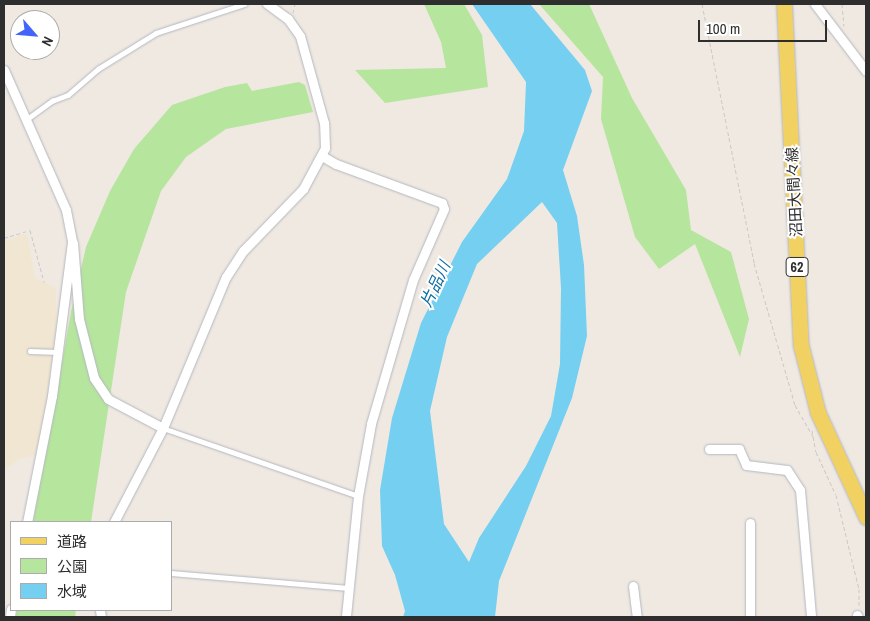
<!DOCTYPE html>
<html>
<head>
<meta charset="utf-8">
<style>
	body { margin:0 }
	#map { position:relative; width:870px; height:621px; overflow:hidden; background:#efe9e1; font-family:"Archivo Narrow","Noto Sans JP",sans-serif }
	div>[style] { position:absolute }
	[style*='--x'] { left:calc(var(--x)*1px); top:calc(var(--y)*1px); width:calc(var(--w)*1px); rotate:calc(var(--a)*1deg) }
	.education>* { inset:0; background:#f0e6d1 }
	.green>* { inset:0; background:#b6e59e }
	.water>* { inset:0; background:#75cff0 }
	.path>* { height:1px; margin-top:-0.5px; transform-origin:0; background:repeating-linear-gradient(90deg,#c9c9c9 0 4px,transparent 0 6.5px) }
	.roads { filter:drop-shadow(0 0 1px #b4b7c1) drop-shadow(0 0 1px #b4b7c1) }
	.lane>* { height:4.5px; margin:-2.25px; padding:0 2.25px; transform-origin:2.25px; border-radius:2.25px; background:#fff }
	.street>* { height:9px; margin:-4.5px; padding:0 4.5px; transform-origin:4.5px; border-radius:4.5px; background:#fff }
	.primary>* { height:15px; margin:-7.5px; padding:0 7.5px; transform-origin:7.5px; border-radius:7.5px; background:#f2d163 }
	span { translate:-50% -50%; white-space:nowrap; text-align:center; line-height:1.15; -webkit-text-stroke:4px #fff; paint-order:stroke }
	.shield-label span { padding:1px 4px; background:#fff; border:1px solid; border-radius:4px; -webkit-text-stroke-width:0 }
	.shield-label { font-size:14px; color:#2e2e2e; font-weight:700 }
	.street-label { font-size:15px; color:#2e2e2e }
	.water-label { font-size:16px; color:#0d6fa3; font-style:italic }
	.frame { position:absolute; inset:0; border:5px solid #2e2e2e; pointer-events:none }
	.legend { position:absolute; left:10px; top:521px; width:162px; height:90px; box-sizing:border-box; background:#fff; border:1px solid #ababab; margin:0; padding:6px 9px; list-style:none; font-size:15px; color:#2e2e2e }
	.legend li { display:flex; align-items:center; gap:10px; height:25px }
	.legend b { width:25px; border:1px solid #ababab }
	.north { position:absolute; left:10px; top:10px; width:50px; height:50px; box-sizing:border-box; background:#fff; border:1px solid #ababab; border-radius:50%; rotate:117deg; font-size:14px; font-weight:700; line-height:20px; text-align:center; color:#2e2e2e }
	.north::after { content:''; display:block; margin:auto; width:18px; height:22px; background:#4264fb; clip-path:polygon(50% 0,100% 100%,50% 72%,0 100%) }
	.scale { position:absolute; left:698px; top:20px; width:129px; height:22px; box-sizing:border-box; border:2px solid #2e2e2e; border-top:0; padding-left:6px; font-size:15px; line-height:18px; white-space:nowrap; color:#2e2e2e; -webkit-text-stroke:4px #fff; paint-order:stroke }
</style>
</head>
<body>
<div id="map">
	<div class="education">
		<i style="clip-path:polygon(23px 234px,27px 235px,35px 278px,56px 288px,56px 323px,50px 382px,38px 451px,35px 455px,19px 459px,4px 470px,4px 242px)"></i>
	</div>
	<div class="green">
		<i style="clip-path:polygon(424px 4px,464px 4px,482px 35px,488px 87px,385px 103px,355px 70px,446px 68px,441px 42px)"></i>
		<i style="clip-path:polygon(539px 4px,589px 4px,632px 98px,686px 190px,691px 230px,731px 252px,749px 319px,740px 357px,695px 244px,659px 269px,635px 237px,601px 119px,603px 77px)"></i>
		<i style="clip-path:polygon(299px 82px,305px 85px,313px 112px,226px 129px,186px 157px,161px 191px,126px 292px,91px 522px,33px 522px,71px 312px,86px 247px,110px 191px,134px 149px,172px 105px,225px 87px,247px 83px,252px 91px)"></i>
		<i style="clip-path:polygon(17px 610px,76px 610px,75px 617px,16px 617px)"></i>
	</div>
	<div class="water">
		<i style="clip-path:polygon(evenodd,472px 4px,530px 4px,585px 70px,592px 91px,563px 170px,577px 216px,584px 265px,587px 336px,572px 398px,499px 581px,495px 617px,403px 617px,405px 611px,395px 575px,382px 546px,380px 490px,392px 418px,421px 323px,462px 242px,507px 179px,524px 131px,526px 82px,472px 4px,542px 202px,557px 223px,561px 288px,560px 364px,551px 416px,526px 466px,479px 538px,469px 562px,444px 524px,430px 411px,447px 337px,477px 264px,542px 202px)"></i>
	</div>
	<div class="path">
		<i style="--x:702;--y:4;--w:264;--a:78.6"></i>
		<i style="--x:754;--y:263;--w:148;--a:73.9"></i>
		<i style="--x:795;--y:405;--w:36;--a:60"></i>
		<i style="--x:842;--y:4;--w:22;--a:85"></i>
		<i style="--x:293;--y:13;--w:9;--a:-77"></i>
		<i style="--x:4;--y:238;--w:27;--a:-17"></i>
		<i style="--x:30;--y:230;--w:54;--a:74.9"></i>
		<i style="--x:812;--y:430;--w:22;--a:80"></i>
		<i style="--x:816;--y:452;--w:47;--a:65.1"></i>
		<i style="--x:836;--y:495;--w:97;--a:76.3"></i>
		<i style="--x:859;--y:589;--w:16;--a:90"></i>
	</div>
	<div class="roads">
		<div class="lane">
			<i style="--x:27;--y:119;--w:31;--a:-36"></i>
			<i style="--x:52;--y:101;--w:17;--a:-21"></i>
			<i style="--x:68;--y:95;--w:40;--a:-41"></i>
			<i style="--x:98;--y:69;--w:68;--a:-31.8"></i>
			<i style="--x:156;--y:33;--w:93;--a:-18.2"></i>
			<i style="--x:30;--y:351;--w:28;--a:2"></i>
			<i style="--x:163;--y:428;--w:207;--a:19.2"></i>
			<i style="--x:171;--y:573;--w:178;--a:4.8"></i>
		</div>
		<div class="street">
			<i style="--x:815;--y:4;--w:84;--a:52.7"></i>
			<i style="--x:4;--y:70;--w:153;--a:66.1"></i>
			<i style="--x:66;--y:210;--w:33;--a:79"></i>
			<i style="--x:72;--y:242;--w:155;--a:97.4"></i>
			<i style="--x:52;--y:396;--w:128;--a:101.2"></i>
			<i style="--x:322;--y:156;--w:16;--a:30"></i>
			<i style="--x:336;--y:164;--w:113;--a:20.2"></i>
			<i style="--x:442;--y:203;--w:6;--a:72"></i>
			<i style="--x:444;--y:209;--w:77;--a:113.6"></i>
			<i style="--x:413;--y:280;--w:150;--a:106.3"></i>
			<i style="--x:371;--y:424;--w:73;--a:100.2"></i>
			<i style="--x:358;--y:496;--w:122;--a:95.7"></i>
			<i style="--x:73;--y:243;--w:76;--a:85.5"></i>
			<i style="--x:79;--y:319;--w:61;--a:75.7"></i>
			<i style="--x:94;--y:378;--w:25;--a:56"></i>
			<i style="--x:108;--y:399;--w:62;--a:27.8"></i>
			<i style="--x:709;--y:449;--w:30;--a:0"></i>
			<i style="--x:739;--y:449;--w:17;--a:66"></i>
			<i style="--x:746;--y:465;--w:41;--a:7"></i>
			<i style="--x:787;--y:470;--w:24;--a:57"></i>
			<i style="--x:800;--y:490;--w:127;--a:85"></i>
			<i style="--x:114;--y:522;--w:106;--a:-62.5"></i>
			<i style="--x:163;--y:428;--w:164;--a:-67.4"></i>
			<i style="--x:226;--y:277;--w:31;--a:-57"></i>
			<i style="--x:243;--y:251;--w:86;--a:-45.9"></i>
			<i style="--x:303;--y:189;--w:47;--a:-61.8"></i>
			<i style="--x:325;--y:148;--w:25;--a:-92"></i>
			<i style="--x:324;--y:123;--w:90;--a:-105.4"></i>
			<i style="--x:300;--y:36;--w:21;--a:-125"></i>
			<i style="--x:288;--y:19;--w:26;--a:-144"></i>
			<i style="--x:750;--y:523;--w:94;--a:90"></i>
			<i style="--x:633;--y:586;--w:31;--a:83"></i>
			<i style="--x:100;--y:610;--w:7;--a:82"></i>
			<i style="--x:857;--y:615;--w:2;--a:63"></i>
			<i style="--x:10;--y:617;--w:8;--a:-83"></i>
		</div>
		<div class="primary">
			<i style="--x:784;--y:4;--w:342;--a:87.2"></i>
			<i style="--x:801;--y:346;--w:69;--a:75.8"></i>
			<i style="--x:818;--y:413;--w:115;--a:65.2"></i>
		</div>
	</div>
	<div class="shield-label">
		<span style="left:797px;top:267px">62</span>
	</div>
	<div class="street-label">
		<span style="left:794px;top:192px;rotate:-93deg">沼田大間々線</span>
	</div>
	<div class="water-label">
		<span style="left:435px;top:284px;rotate:-65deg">片品川</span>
	</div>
	<div class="frame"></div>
	<ul class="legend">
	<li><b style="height:6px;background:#f2d163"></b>道路</li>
	<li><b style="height:14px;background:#b6e59e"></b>公園</li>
	<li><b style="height:14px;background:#75cff0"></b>水域</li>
	</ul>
	<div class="north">N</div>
	<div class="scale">100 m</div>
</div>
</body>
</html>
